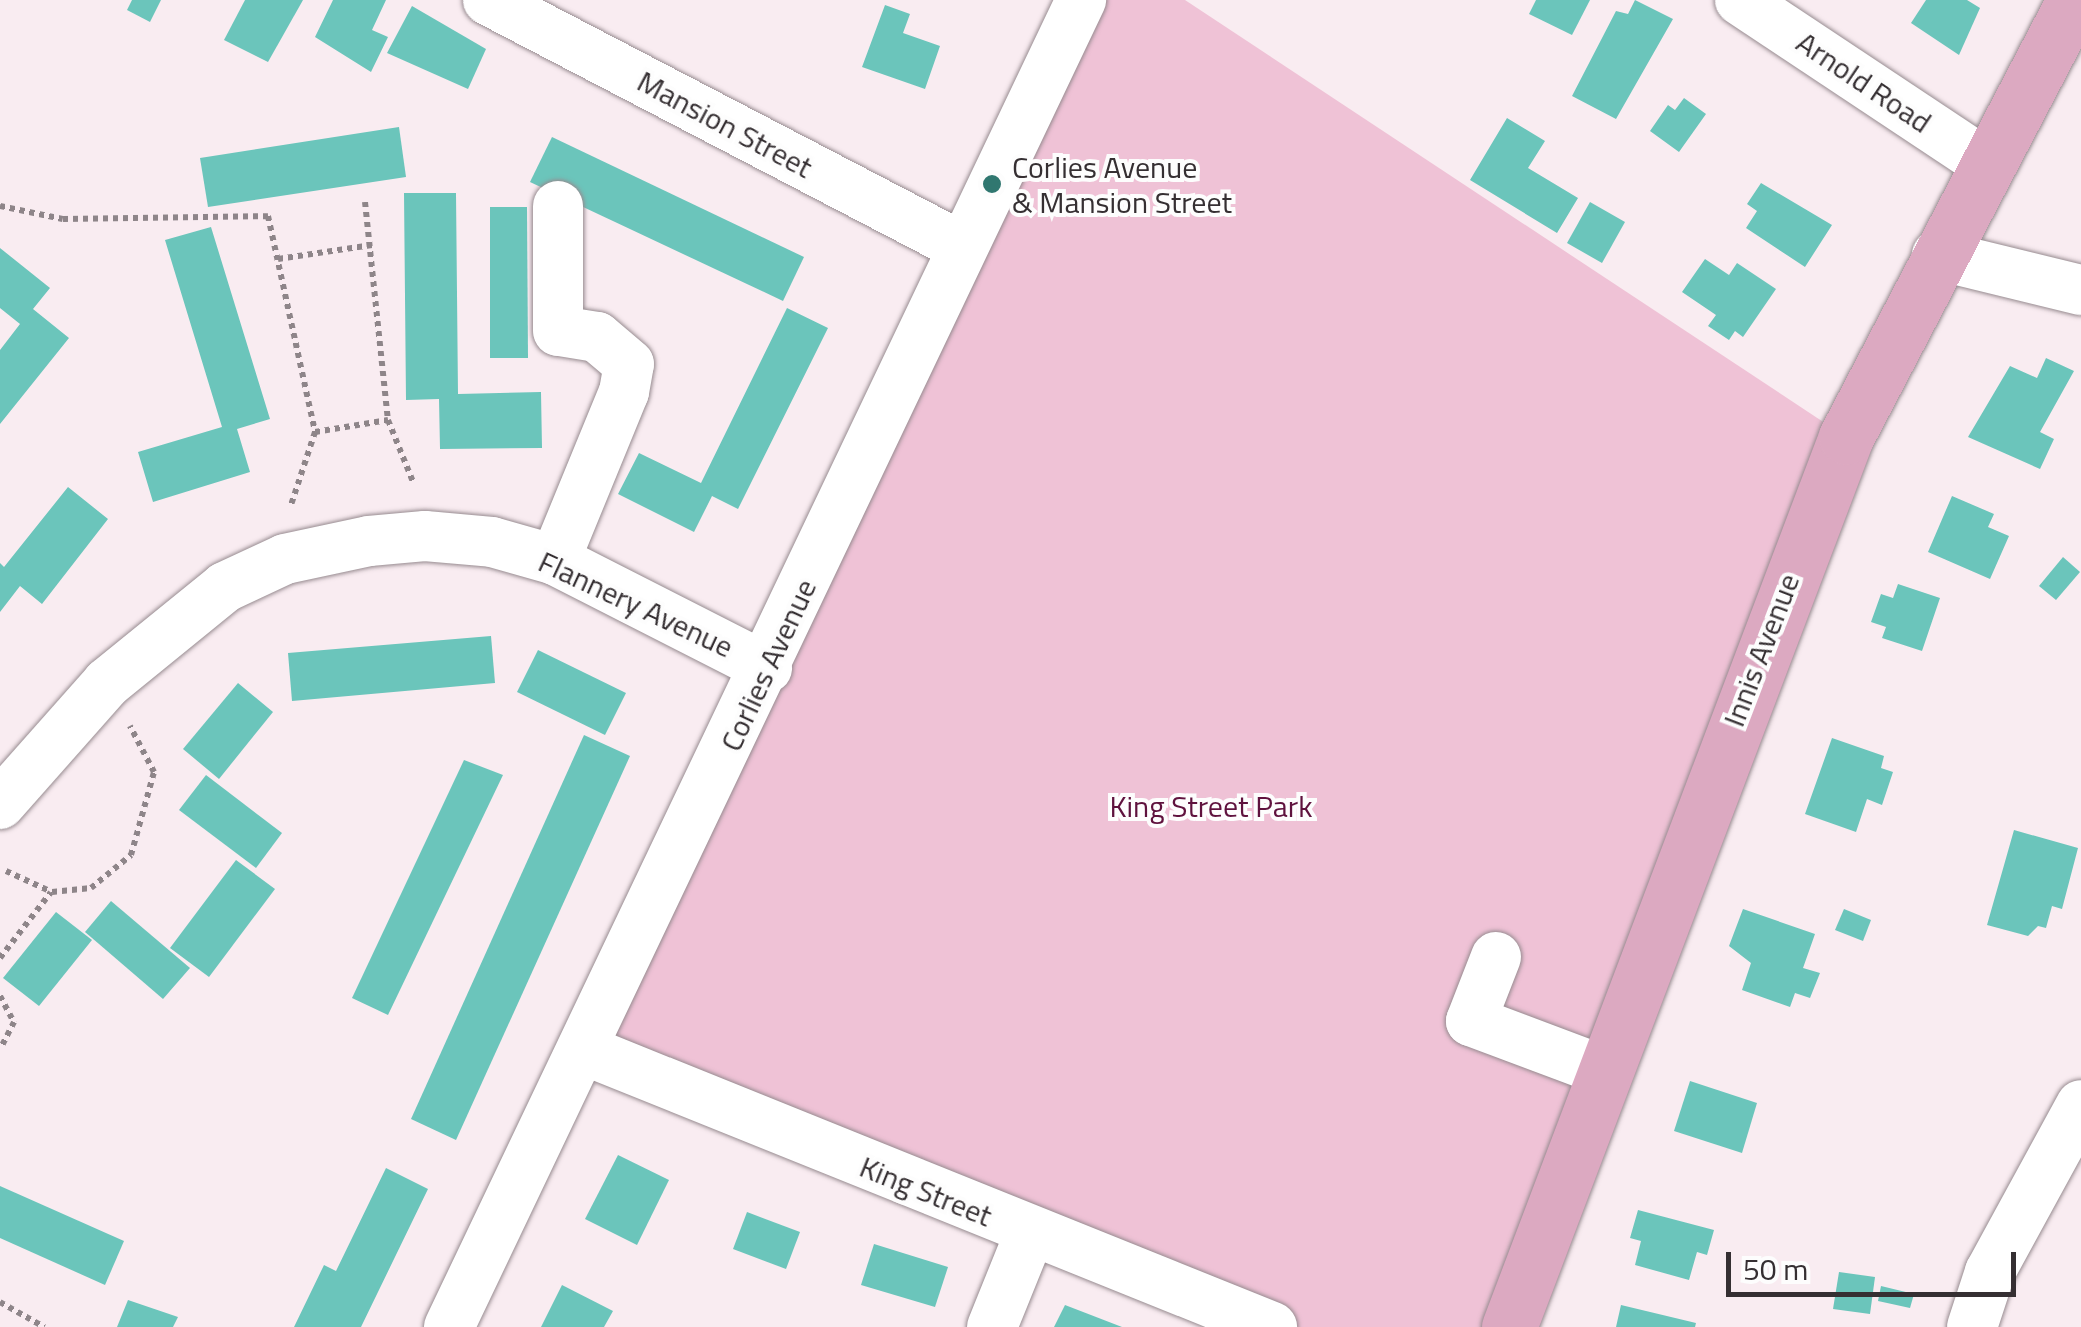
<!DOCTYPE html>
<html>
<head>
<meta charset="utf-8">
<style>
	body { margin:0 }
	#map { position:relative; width:2081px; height:1327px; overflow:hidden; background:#f9ecf1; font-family:"Titillium Web",sans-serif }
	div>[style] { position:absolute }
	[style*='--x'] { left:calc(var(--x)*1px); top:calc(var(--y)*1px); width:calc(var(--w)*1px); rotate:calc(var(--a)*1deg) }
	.green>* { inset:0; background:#efc2d6 }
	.building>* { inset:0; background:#6bc5bb }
	.path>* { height:6px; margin-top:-3px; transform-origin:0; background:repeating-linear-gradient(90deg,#8e8589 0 5px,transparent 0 10px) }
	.roads { filter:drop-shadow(0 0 2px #978b90) drop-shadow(0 0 2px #978b90) }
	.minor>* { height:50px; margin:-25px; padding:0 25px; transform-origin:25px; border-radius:25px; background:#fff }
	.major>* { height:55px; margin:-27.5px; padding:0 27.5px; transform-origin:27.5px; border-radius:27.5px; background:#dca9c1 }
	.dots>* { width:28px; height:28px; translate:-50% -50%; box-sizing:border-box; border:5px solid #fdfdfd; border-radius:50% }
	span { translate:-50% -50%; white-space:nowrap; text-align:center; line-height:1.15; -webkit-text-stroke:8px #fdfdfd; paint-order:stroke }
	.street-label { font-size:30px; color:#352f32 }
	.poi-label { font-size:30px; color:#352f32 }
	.left { translate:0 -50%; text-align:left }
	.park-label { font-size:30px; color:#5f123e }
	.scale { position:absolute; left:1726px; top:1252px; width:290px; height:45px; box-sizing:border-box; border:5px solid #352f32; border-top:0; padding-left:12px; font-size:30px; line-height:35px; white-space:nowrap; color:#352f32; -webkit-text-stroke:8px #fdfdfd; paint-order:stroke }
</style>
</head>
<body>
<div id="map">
	<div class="green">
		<i style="clip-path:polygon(1081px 0,1185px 0,1846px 437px,1509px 1327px,1272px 1327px,582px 1049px)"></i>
	</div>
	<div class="building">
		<i style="clip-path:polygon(132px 0,161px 0,150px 22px,127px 10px)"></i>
		<i style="clip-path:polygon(245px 0,303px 0,268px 62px,224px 40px)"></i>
		<i style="clip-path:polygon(333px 0,386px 0,372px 30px,388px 37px,371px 72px,315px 37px)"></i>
		<i style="clip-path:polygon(1536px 0,1590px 0,1572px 35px,1529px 14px)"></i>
		<i style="clip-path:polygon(1635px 0,1673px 19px,1616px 119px,1572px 96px,1616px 11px,1628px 14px)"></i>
		<i style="clip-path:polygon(1926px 0,1967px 0,1980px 8px,1959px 55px,1911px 23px)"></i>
		<i style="clip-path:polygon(885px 5px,910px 14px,903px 33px,940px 46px,925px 89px,862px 67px)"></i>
		<i style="clip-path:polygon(412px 6px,486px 49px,468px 89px,387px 53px)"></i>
		<i style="clip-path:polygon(1684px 98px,1706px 114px,1679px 152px,1650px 131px,1668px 105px,1675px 110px)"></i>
		<i style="clip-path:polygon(1507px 118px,1545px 141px,1528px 168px,1578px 198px,1557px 233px,1470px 180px)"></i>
		<i style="clip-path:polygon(399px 127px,406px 177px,208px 207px,200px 158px)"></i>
		<i style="clip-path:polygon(552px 137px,804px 257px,783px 301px,530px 182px)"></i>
		<i style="clip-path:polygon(1761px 183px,1832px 225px,1805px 267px,1746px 228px,1757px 211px,1747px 204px)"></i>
		<i style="clip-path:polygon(404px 193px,456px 193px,458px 394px,541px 392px,542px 448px,440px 449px,439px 399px,406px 400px)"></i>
		<i style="clip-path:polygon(1590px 202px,1625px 222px,1602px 263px,1567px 243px)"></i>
		<i style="clip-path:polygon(490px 207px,527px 207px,528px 358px,490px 358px)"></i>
		<i style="clip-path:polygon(211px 227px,270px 419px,237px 429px,250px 472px,153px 502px,138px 452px,222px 427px,165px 240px)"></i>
		<i style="clip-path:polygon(0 248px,50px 288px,33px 309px,69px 338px,0 424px,0 350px,20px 324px,0 308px)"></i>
		<i style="clip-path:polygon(1705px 259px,1729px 275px,1737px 263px,1776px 289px,1743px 337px,1735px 331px,1729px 340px,1708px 326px,1716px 315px,1682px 292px)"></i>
		<i style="clip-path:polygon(787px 308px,828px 328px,738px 509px,712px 496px,694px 532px,618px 494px,639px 453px,701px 483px)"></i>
		<i style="clip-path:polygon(2046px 358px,2074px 371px,2040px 432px,2054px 439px,2040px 469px,1968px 437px,2010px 366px,2037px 378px)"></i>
		<i style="clip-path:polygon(68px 487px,108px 519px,42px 604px,20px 586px,0 612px,0 563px,4px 567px)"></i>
		<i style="clip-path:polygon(1952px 496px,1994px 514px,1988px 527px,2009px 536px,1990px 579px,1928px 552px)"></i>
		<i style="clip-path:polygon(2063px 557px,2080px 572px,2056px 600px,2039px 586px)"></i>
		<i style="clip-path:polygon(1898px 584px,1940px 598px,1922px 651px,1882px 638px,1886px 627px,1871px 622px,1881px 594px,1893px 598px)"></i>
		<i style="clip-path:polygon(491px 636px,495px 683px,292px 701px,288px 653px)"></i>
		<i style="clip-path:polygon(538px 650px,626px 693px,605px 735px,517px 692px)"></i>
		<i style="clip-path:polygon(238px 683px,273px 712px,219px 779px,183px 749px)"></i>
		<i style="clip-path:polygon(584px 735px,630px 756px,456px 1140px,411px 1119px)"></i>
		<i style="clip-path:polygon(1832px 738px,1884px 756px,1881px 768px,1893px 772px,1882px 805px,1867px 799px,1856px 832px,1805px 814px)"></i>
		<i style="clip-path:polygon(464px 760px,503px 775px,388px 1015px,352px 998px)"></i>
		<i style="clip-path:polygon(206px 775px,282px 833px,256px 868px,179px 810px)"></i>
		<i style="clip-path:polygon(2014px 830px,2078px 848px,2062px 909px,2052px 906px,2046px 928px,2038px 926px,2028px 936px,1987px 925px)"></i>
		<i style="clip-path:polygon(236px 860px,275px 889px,209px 977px,170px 948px)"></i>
		<i style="clip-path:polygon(111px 901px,190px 968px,163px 999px,85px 932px)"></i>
		<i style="clip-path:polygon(1743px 909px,1815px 934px,1803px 968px,1820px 973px,1810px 998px,1795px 993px,1790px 1007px,1742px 990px,1751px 963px,1729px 946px)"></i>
		<i style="clip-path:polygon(1844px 909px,1871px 920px,1863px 941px,1835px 930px)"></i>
		<i style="clip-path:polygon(56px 912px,92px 940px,39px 1006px,3px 978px)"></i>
		<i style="clip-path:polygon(1690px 1081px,1757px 1103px,1742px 1153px,1674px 1131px)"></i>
		<i style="clip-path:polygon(618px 1155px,669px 1180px,637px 1245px,585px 1219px)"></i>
		<i style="clip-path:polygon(386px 1168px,428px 1189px,361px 1327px,294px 1327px,324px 1265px,336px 1271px)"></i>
		<i style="clip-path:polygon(0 1186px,124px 1241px,105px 1285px,0 1238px)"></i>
		<i style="clip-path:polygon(1638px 1210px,1714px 1230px,1707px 1255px,1697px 1252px,1689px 1280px,1635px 1265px,1641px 1241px,1630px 1238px)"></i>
		<i style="clip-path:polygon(747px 1212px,800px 1232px,786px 1269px,733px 1249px)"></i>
		<i style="clip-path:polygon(874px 1244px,948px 1267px,935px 1307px,861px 1285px)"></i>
		<i style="clip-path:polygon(1839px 1272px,1875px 1277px,1870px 1314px,1833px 1309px)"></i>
		<i style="clip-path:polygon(562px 1285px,613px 1311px,604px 1327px,541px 1327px)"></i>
		<i style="clip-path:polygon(1881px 1286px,1914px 1294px,1910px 1308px,1878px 1301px)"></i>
		<i style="clip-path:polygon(128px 1300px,178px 1317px,173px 1327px,117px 1327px)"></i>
		<i style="clip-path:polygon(1065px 1305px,1122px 1327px,1054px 1327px)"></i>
		<i style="clip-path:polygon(1621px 1305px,1696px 1323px,1695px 1327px,1616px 1327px)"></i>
	</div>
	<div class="path">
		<i style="--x:365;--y:202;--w:219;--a:84"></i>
		<i style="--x:388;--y:420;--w:67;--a:68"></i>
		<i style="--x:0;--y:206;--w:64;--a:11.7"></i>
		<i style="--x:63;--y:219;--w:205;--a:-0.8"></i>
		<i style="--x:268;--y:216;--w:221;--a:77.7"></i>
		<i style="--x:315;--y:432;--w:77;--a:108.2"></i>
		<i style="--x:278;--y:259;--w:95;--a:-8.5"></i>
		<i style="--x:315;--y:432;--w:74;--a:-9.3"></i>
		<i style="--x:6;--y:871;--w:51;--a:24.5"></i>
		<i style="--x:52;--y:892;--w:39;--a:-6"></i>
		<i style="--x:91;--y:888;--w:52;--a:-39.5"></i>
		<i style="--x:131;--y:855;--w:86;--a:-74.5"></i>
		<i style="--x:154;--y:772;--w:52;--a:-117.6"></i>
		<i style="--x:0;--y:958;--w:83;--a:-52.3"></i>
		<i style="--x:0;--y:996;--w:30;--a:62"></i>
		<i style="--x:14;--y:1022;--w:28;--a:117"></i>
		<i style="--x:0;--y:1302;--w:51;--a:29.6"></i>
	</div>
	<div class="roads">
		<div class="minor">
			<i style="--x:488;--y:0;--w:534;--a:27.52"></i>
			<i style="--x:1740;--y:0;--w:296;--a:33.6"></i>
			<i style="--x:1937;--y:255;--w:148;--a:13.7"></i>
			<i style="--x:555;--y:560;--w:182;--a:-67.7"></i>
			<i style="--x:624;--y:392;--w:28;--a:-80"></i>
			<i style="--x:629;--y:364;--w:42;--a:-139.8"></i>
			<i style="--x:597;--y:337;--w:39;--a:-171"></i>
			<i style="--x:558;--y:331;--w:125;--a:-90"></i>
			<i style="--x:0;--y:804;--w:162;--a:-48.5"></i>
			<i style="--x:107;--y:683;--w:152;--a:-39.1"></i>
			<i style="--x:225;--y:587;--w:66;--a:-25"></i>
			<i style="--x:285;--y:559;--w:86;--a:-12.1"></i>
			<i style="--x:369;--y:541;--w:56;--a:-5.1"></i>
			<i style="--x:425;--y:536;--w:67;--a:5.1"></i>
			<i style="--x:492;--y:542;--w:66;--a:15.9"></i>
			<i style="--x:555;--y:560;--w:238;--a:27"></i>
			<i style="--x:1496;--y:957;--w:69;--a:111.3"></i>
			<i style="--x:1471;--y:1021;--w:142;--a:20.6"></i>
			<i style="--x:582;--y:1049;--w:744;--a:21.94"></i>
			<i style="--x:449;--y:1327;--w:1470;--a:-64.53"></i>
			<i style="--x:992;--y:1327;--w:101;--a:-68"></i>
			<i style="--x:1972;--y:1327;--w:58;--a:-71.9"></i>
			<i style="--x:1990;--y:1272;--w:190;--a:-61.4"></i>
		</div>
		<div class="major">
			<i style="--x:1509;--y:1327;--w:952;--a:-69.26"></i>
			<i style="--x:1846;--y:437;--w:493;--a:-62.4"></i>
		</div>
	</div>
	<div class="dots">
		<i style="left:992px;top:184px;background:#307770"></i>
	</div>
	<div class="street-label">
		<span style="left:1864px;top:82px;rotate:34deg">Arnold Road</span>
		<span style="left:725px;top:124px;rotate:28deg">Mansion Street</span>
		<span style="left:636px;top:604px;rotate:25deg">Flannery Avenue</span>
		<span style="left:1761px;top:650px;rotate:-69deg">Innis Avenue</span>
		<span style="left:768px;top:665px;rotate:-65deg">Corlies Avenue</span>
		<span style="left:926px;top:1191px;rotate:22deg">King Street</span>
	</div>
	<div class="poi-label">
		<span class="left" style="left:1012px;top:184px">Corlies Avenue<br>&amp; Mansion Street</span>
	</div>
	<div class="park-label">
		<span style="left:1211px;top:806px">King Street Park</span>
	</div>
	<div class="scale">50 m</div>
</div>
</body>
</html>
